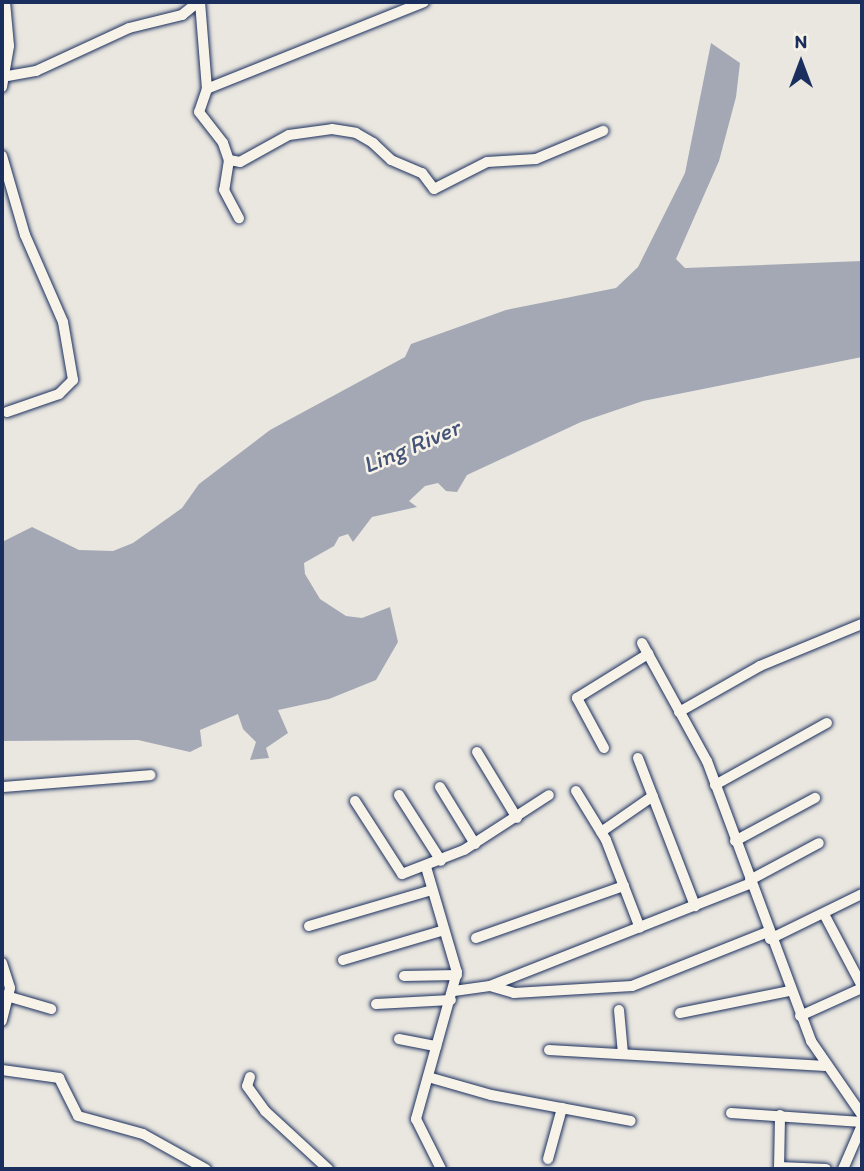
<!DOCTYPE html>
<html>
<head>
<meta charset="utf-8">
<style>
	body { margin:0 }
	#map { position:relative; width:864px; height:1171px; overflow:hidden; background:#eae7e0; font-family:Itim,sans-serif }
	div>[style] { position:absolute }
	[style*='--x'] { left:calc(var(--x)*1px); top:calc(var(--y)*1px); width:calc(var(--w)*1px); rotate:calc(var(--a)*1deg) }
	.water>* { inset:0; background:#a3a8b4 }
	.roads { filter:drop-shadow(0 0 2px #1b2f5e) drop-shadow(0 0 2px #1b2f5e) }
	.minor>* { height:10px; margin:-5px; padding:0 5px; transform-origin:5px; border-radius:5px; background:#f7f3e8 }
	span { translate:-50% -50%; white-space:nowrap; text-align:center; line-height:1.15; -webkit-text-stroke:5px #f7f3e8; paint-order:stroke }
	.water-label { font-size:24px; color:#445378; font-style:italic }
	.frame { position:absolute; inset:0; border:4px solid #1b2f5e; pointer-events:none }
	.north { position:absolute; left:766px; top:28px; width:70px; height:70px; -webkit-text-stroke:5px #f7f3e8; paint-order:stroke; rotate:0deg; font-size:19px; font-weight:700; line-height:28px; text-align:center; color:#1b2f5e }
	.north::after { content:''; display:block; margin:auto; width:24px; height:32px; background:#1b2f5e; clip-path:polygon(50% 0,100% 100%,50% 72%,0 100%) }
</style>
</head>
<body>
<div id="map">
	<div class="water">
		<i style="clip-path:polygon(711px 43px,740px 63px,736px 97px,719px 161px,676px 259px,685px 268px,862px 261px,862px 357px,643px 401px,581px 422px,467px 475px,457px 492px,446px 491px,438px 483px,425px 486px,409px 501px,417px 507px,372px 517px,353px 542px,348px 534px,339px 537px,334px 546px,304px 563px,305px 574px,320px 599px,346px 616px,362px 618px,390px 607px,398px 642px,376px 680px,329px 699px,278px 710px,288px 733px,266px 748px,269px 758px,250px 760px,256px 742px,243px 729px,238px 714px,200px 730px,202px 746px,190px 752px,138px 740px,2px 741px,2px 542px,32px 527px,79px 550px,113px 551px,133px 543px,182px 508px,199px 484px,270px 430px,405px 357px,411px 344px,506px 310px,616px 288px,638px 267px,685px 173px)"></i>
	</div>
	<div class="roads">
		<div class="minor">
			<i style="--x:200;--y:2;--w:87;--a:85.4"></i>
			<i style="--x:424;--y:2;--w:234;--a:158.2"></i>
			<i style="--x:207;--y:89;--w:24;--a:109"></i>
			<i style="--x:199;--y:112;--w:39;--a:52"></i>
			<i style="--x:223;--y:143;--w:18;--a:71"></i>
			<i style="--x:229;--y:160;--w:11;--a:10"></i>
			<i style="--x:240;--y:162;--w:56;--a:-28.9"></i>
			<i style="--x:289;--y:135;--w:43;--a:-7.9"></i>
			<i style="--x:332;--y:129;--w:24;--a:9"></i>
			<i style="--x:356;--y:133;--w:20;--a:30"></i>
			<i style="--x:373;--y:143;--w:25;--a:43"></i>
			<i style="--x:391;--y:160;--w:34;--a:23"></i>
			<i style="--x:422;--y:173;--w:20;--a:53"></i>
			<i style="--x:434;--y:189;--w:59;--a:-27"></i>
			<i style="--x:487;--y:162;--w:49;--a:-3.5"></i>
			<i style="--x:536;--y:159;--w:73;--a:-22.7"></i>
			<i style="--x:2;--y:77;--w:35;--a:-10"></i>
			<i style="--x:36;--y:71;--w:102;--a:-24.8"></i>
			<i style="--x:129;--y:28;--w:55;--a:-13.8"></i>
			<i style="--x:182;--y:15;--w:21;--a:-39"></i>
			<i style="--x:2;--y:87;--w:42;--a:-80.3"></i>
			<i style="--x:9;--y:46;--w:44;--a:-95.2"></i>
			<i style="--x:2;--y:156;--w:82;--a:73.8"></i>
			<i style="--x:25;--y:235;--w:95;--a:66.4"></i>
			<i style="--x:63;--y:322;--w:59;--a:80.2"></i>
			<i style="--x:73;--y:380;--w:20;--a:135"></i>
			<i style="--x:59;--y:394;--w:55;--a:160.9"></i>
			<i style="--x:229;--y:160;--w:30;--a:99"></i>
			<i style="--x:224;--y:190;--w:32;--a:62"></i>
			<i style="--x:642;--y:643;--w:135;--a:61.2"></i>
			<i style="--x:707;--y:761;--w:299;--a:69.6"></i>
			<i style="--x:811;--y:1041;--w:90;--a:55.4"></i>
			<i style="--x:679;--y:712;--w:93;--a:-29.6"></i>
			<i style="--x:760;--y:666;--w:110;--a:-22.4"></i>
			<i style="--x:604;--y:748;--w:57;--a:-118.4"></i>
			<i style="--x:577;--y:698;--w:84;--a:-31.8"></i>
			<i style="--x:477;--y:752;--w:77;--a:58.8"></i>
			<i style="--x:638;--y:758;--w:159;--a:68.9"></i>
			<i style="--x:715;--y:785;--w:128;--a:-29"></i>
			<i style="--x:2;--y:787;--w:149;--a:-4.6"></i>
			<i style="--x:440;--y:787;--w:67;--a:58.4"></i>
			<i style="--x:576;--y:791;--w:57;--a:58.5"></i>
			<i style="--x:606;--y:840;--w:94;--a:68.9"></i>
			<i style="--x:399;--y:795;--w:78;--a:57.5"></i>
			<i style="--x:355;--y:801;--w:87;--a:57.2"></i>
			<i style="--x:402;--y:874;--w:66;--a:-21.2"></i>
			<i style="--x:464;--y:850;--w:101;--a:-32.9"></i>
			<i style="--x:601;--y:832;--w:63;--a:-34.7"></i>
			<i style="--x:735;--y:841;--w:91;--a:-28.3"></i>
			<i style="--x:426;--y:867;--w:109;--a:73.6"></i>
			<i style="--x:457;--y:972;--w:153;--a:105.6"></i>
			<i style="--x:416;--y:1119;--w:56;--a:63.4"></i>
			<i style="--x:750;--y:880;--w:78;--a:-28.2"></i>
			<i style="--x:824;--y:914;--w:81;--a:62.2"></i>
			<i style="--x:309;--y:926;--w:128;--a:-16.3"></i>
			<i style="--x:476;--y:938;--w:157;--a:-19.4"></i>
			<i style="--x:770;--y:939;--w:102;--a:-26.1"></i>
			<i style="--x:343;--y:960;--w:105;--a:-16.5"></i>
			<i style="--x:2;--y:963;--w:26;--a:72"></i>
			<i style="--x:10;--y:988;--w:34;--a:104"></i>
			<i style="--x:404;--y:976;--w:53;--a:-1.1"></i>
			<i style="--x:490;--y:986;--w:281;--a:-21.5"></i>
			<i style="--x:454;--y:991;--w:36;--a:-8"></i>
			<i style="--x:490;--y:986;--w:25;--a:16"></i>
			<i style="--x:514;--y:993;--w:118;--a:-3.4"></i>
			<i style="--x:632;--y:986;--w:146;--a:-21.7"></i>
			<i style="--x:10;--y:997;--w:43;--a:16.3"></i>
			<i style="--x:376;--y:1004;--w:75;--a:-3.1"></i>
			<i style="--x:619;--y:1010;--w:44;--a:84.8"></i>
			<i style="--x:680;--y:1013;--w:111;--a:-11.4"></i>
			<i style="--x:800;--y:1016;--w:68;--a:-24.3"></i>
			<i style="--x:399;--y:1039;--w:38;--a:11"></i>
			<i style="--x:549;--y:1050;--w:277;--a:3.3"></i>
			<i style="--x:2;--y:1070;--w:58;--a:8"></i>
			<i style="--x:59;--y:1078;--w:42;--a:63.4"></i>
			<i style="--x:78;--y:1116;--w:67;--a:15.5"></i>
			<i style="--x:143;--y:1134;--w:72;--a:29.1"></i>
			<i style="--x:250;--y:1077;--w:9;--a:108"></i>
			<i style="--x:247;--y:1086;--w:31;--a:54"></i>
			<i style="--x:265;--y:1111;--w:86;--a:42.6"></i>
			<i style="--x:428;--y:1077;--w:66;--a:15.9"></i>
			<i style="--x:491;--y:1095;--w:142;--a:10.5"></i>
			<i style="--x:731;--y:1113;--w:131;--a:3.9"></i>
			<i style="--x:548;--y:1159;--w:53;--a:-74.6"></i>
			<i style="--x:779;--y:1167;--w:47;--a:2.4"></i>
			<i style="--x:779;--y:1169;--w:54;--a:-88.9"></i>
			<i style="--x:843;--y:1169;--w:48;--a:-66.6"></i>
		</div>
	</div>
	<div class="water-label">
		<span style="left:411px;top:446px;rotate:-23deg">Ling River</span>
	</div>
	<div class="frame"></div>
	<div class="north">N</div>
</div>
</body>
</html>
